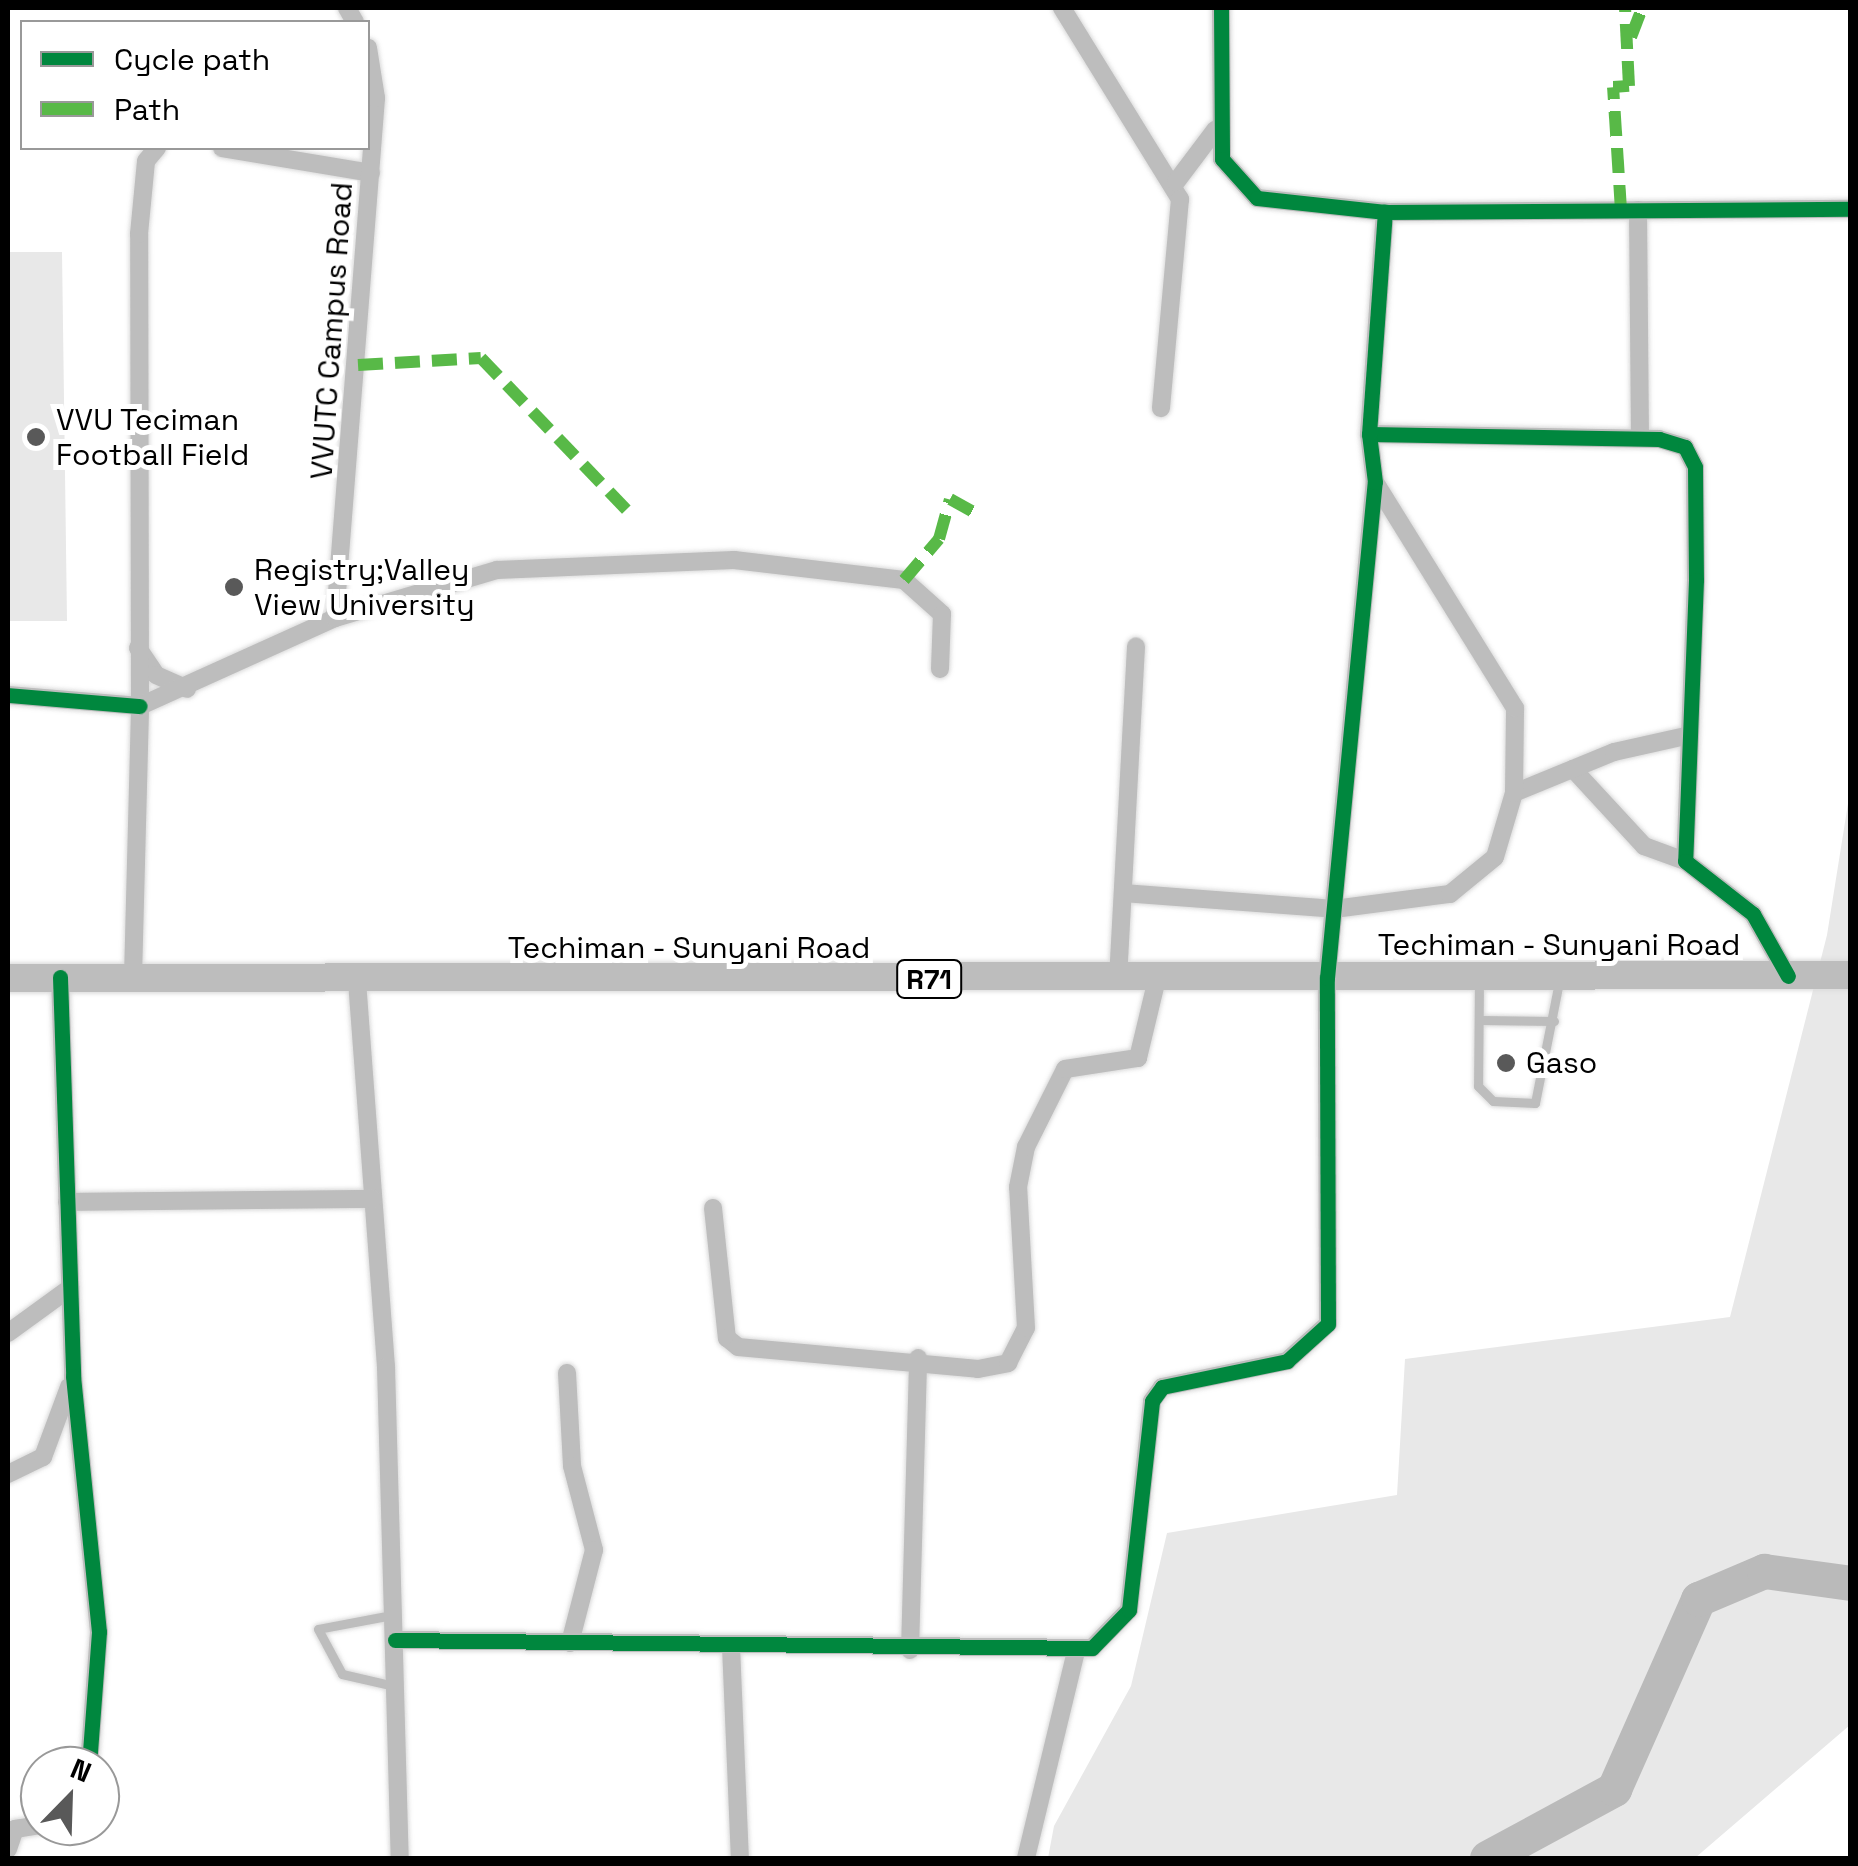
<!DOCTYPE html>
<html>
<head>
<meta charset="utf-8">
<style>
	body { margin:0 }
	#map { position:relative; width:1858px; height:1866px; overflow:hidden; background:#fff; font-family:"Space Grotesk",sans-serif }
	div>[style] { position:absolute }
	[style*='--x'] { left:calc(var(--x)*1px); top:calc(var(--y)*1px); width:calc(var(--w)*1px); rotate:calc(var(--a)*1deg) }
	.green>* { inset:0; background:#e8e8e8 }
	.river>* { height:35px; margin:-17.5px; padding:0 17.5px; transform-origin:17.5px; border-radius:17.5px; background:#bababa }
	.roads { filter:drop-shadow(0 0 2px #dbdbdb) drop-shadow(0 0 2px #dbdbdb) }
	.lane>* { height:9px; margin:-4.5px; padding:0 4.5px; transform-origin:4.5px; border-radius:4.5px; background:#bdbdbd }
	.street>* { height:18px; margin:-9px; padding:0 9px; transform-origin:9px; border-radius:9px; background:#bdbdbd }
	.primary>* { height:28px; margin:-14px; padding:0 14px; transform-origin:14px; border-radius:14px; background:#bdbdbd }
	.quiet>* { height:12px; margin-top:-6px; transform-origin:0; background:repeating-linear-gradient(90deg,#58b947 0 25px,transparent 0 37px) }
	.cycleway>* { height:15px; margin:-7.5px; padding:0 7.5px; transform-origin:7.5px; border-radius:7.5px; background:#00873e }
	.dots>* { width:28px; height:28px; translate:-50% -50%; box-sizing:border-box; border:5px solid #fff; border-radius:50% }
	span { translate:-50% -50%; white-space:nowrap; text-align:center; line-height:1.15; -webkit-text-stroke:10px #fff; paint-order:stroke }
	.shield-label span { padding:2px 8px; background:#fff; border:2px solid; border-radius:8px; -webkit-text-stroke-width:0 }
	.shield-label { font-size:28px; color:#000; font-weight:700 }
	.street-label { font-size:30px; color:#000 }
	.poi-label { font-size:30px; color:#000 }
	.left { translate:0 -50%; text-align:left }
	.frame { position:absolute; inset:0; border:10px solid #000; pointer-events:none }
	.legend { position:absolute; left:20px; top:20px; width:350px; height:130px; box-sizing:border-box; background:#fff; border:2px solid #999; margin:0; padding:12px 18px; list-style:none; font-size:30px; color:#000 }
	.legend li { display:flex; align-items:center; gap:20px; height:50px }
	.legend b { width:50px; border:2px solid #999 }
	.north { position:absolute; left:20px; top:1746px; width:100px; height:100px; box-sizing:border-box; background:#fff; border:2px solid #999; border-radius:50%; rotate:23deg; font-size:28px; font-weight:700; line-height:40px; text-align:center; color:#000 }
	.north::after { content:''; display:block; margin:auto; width:35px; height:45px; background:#595959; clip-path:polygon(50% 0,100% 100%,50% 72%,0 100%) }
</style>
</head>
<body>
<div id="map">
	<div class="green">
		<i style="clip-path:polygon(8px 252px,62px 252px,67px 621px,8px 621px)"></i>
		<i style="clip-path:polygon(1850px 791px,1850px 1725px,1695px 1858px,1048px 1858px,1054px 1826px,1131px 1686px,1167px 1533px,1397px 1495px,1405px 1359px,1730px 1317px,1827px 935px)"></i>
	</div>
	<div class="river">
		<i style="--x:1487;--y:1858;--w:145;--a:-28.5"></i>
		<i style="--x:1614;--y:1789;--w:208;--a:-66.1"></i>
		<i style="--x:1698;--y:1599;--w:72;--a:-23"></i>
		<i style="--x:1764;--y:1571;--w:87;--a:7.9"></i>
	</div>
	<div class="roads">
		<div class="lane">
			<i style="--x:1479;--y:980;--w:106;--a:90.5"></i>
			<i style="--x:1478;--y:1086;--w:21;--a:45"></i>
			<i style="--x:1493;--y:1101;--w:42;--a:2.7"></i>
			<i style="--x:1535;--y:1103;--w:128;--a:-78.8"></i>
			<i style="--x:1479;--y:1020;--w:75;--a:0.8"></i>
			<i style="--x:392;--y:1615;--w:75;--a:169.3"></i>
			<i style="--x:318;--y:1629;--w:51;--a:61.9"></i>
			<i style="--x:342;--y:1674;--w:53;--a:13"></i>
		</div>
		<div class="street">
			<i style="--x:347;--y:8;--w:16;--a:60"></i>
			<i style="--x:1062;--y:8;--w:225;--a:58.3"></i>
			<i style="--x:1180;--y:199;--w:210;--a:95.2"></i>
			<i style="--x:1221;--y:8;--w:151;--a:89.6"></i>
			<i style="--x:1222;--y:159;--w:52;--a:48.1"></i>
			<i style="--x:1257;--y:198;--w:129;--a:6.2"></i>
			<i style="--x:1385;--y:212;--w:465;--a:-0.4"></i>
			<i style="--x:222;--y:148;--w:151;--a:9.5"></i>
			<i style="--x:1176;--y:182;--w:66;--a:-53"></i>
			<i style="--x:1638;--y:210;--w:228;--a:89.5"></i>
			<i style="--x:1369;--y:434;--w:290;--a:1"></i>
			<i style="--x:1659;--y:439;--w:27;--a:17"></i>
			<i style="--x:1685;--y:447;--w:22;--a:63"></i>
			<i style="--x:1695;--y:467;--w:113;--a:89.5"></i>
			<i style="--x:1696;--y:580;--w:281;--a:92.2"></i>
			<i style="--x:1685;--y:861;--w:86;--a:37.9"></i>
			<i style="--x:1753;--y:914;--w:71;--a:60.6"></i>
			<i style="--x:335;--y:618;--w:522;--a:-85.49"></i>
			<i style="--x:376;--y:98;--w:51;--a:-99.1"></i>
			<i style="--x:138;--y:648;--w:32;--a:56"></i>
			<i style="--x:156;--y:675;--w:34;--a:24"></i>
			<i style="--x:8;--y:695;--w:132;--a:4.8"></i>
			<i style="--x:140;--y:706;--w:472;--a:-90.1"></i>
			<i style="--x:139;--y:234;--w:73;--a:-84.5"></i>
			<i style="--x:146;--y:161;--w:17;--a:-50"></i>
			<i style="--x:1573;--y:769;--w:105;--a:47.3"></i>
			<i style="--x:1644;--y:846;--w:44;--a:20.1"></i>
			<i style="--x:1514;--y:793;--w:108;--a:-22.3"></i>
			<i style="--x:1614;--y:752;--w:78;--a:-12.6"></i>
			<i style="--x:1123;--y:893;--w:212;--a:4.3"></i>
			<i style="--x:1334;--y:909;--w:117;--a:-7.4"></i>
			<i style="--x:1450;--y:894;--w:58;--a:-39.4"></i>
			<i style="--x:1495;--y:857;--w:67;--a:-73.5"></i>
			<i style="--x:1514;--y:793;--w:85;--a:-89.3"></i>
			<i style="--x:1515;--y:708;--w:266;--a:-121.8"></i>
			<i style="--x:60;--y:977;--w:399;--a:88.1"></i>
			<i style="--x:73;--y:1376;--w:257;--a:84.2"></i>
			<i style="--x:99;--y:1632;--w:134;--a:94.3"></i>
			<i style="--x:133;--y:977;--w:271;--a:-88.5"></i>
			<i style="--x:140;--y:706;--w:214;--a:-24.3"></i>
			<i style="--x:335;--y:618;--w:169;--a:-16.5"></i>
			<i style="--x:497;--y:570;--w:237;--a:-2.4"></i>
			<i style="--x:734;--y:560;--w:171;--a:6.7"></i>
			<i style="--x:904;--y:580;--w:51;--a:41.8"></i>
			<i style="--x:942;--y:614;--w:55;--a:92.1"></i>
			<i style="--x:1118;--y:979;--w:333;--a:-86.9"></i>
			<i style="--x:357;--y:981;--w:387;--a:85.7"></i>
			<i style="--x:386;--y:1367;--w:491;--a:88.4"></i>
			<i style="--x:67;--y:1202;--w:306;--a:-0.6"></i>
			<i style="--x:713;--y:1208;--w:131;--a:83.9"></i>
			<i style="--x:727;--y:1338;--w:14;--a:39"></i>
			<i style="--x:738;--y:1347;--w:241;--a:5.2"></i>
			<i style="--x:978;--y:1369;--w:31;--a:-11"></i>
			<i style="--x:1008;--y:1363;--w:39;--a:-63"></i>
			<i style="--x:1026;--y:1328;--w:141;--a:-93.2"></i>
			<i style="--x:1018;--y:1187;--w:41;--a:-78.7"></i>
			<i style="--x:1026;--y:1147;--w:87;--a:-63.4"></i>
			<i style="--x:1065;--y:1069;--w:74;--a:-8.6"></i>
			<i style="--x:1138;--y:1058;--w:81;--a:-76.5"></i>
			<i style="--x:8;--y:1333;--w:77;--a:-36"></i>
			<i style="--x:567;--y:1373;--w:93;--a:86.9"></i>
			<i style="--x:572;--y:1466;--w:87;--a:75.3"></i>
			<i style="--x:594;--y:1550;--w:96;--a:104.5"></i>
			<i style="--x:8;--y:1474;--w:39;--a:-26"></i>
			<i style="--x:43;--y:1457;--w:75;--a:-69.6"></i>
			<i style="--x:395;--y:1640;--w:697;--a:0.66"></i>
			<i style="--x:1092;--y:1648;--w:53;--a:-45.8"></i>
			<i style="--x:1129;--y:1610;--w:210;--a:-83.7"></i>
			<i style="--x:1152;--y:1401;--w:17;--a:-54"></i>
			<i style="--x:1162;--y:1387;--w:128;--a:-11.7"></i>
			<i style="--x:1287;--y:1361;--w:55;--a:-42.1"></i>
			<i style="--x:1328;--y:1324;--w:346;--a:-90.2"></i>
			<i style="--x:1327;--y:978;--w:498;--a:-84.5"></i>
			<i style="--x:1375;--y:482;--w:48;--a:-97.1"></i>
			<i style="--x:1369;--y:434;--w:223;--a:-85.9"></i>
			<i style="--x:731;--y:1646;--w:212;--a:87.6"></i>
			<i style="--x:910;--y:1650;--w:292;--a:-88.4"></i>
			<i style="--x:54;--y:1826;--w:9;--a:0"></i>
			<i style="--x:8;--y:1849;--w:21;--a:-71"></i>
			<i style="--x:15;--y:1829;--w:25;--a:-9"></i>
			<i style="--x:1026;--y:1858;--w:213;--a:-76.4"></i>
		</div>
		<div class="primary">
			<i style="--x:8;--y:978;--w:1842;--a:-0.09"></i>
		</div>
	</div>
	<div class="quiet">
		<i style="--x:1631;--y:37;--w:31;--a:-69"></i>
		<i style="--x:1621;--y:210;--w:123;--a:-93.7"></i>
		<i style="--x:1613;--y:87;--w:16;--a:-4"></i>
		<i style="--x:1629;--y:86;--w:78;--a:-92.9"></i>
		<i style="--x:358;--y:365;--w:123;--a:-3.3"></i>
		<i style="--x:481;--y:358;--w:211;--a:46.2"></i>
		<i style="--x:904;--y:580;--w:54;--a:-49.5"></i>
		<i style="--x:939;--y:539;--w:41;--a:-74.6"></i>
		<i style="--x:950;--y:499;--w:35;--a:29"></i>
	</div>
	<div class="cycleway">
		<i style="--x:1221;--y:8;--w:151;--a:89.6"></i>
		<i style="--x:1222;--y:159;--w:52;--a:48.1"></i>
		<i style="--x:1257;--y:198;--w:129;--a:6.2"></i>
		<i style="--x:1385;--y:212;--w:465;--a:-0.4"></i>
		<i style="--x:1369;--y:434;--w:290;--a:1"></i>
		<i style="--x:1659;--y:439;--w:27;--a:17"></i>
		<i style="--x:1685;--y:447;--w:22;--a:63"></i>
		<i style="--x:1695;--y:467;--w:113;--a:89.5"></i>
		<i style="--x:1696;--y:580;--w:281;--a:92.2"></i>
		<i style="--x:1685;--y:861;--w:86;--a:37.9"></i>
		<i style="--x:1753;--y:914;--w:71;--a:60.6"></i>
		<i style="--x:8;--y:695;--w:132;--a:4.8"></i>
		<i style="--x:60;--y:977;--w:399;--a:88.1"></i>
		<i style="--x:73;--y:1376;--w:257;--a:84.2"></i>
		<i style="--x:99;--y:1632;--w:134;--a:94.3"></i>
		<i style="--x:395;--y:1640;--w:697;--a:0.66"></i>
		<i style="--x:1092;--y:1648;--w:53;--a:-45.8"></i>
		<i style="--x:1129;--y:1610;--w:210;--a:-83.7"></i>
		<i style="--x:1152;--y:1401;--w:17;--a:-54"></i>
		<i style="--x:1162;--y:1387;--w:128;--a:-11.7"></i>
		<i style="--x:1287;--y:1361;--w:55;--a:-42.1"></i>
		<i style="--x:1328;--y:1324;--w:346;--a:-90.2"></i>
		<i style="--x:1327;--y:978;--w:498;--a:-84.5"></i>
		<i style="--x:1375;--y:482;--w:48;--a:-97.1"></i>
		<i style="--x:1369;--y:434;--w:223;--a:-85.9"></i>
	</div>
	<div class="dots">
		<i style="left:36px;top:437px;background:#595959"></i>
		<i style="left:234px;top:587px;background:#595959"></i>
		<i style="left:1506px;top:1063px;background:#595959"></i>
	</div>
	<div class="shield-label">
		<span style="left:929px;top:979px">R71</span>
	</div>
	<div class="street-label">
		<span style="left:332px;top:331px;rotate:-86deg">VVUTC Campus Road</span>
		<span style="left:1559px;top:945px">Techiman - Sunyani Road</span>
		<span style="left:689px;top:948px">Techiman - Sunyani Road</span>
	</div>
	<div class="poi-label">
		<span class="left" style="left:56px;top:437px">VVU Teciman<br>Football Field</span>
		<span class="left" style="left:254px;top:587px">Registry;Valley<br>View University</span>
		<span class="left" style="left:1526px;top:1063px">Gaso</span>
	</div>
	<div class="frame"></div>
	<ul class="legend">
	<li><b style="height:12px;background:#00873e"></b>Cycle path</li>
	<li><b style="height:12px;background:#58b947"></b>Path</li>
	</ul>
	<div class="north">N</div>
</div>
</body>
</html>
